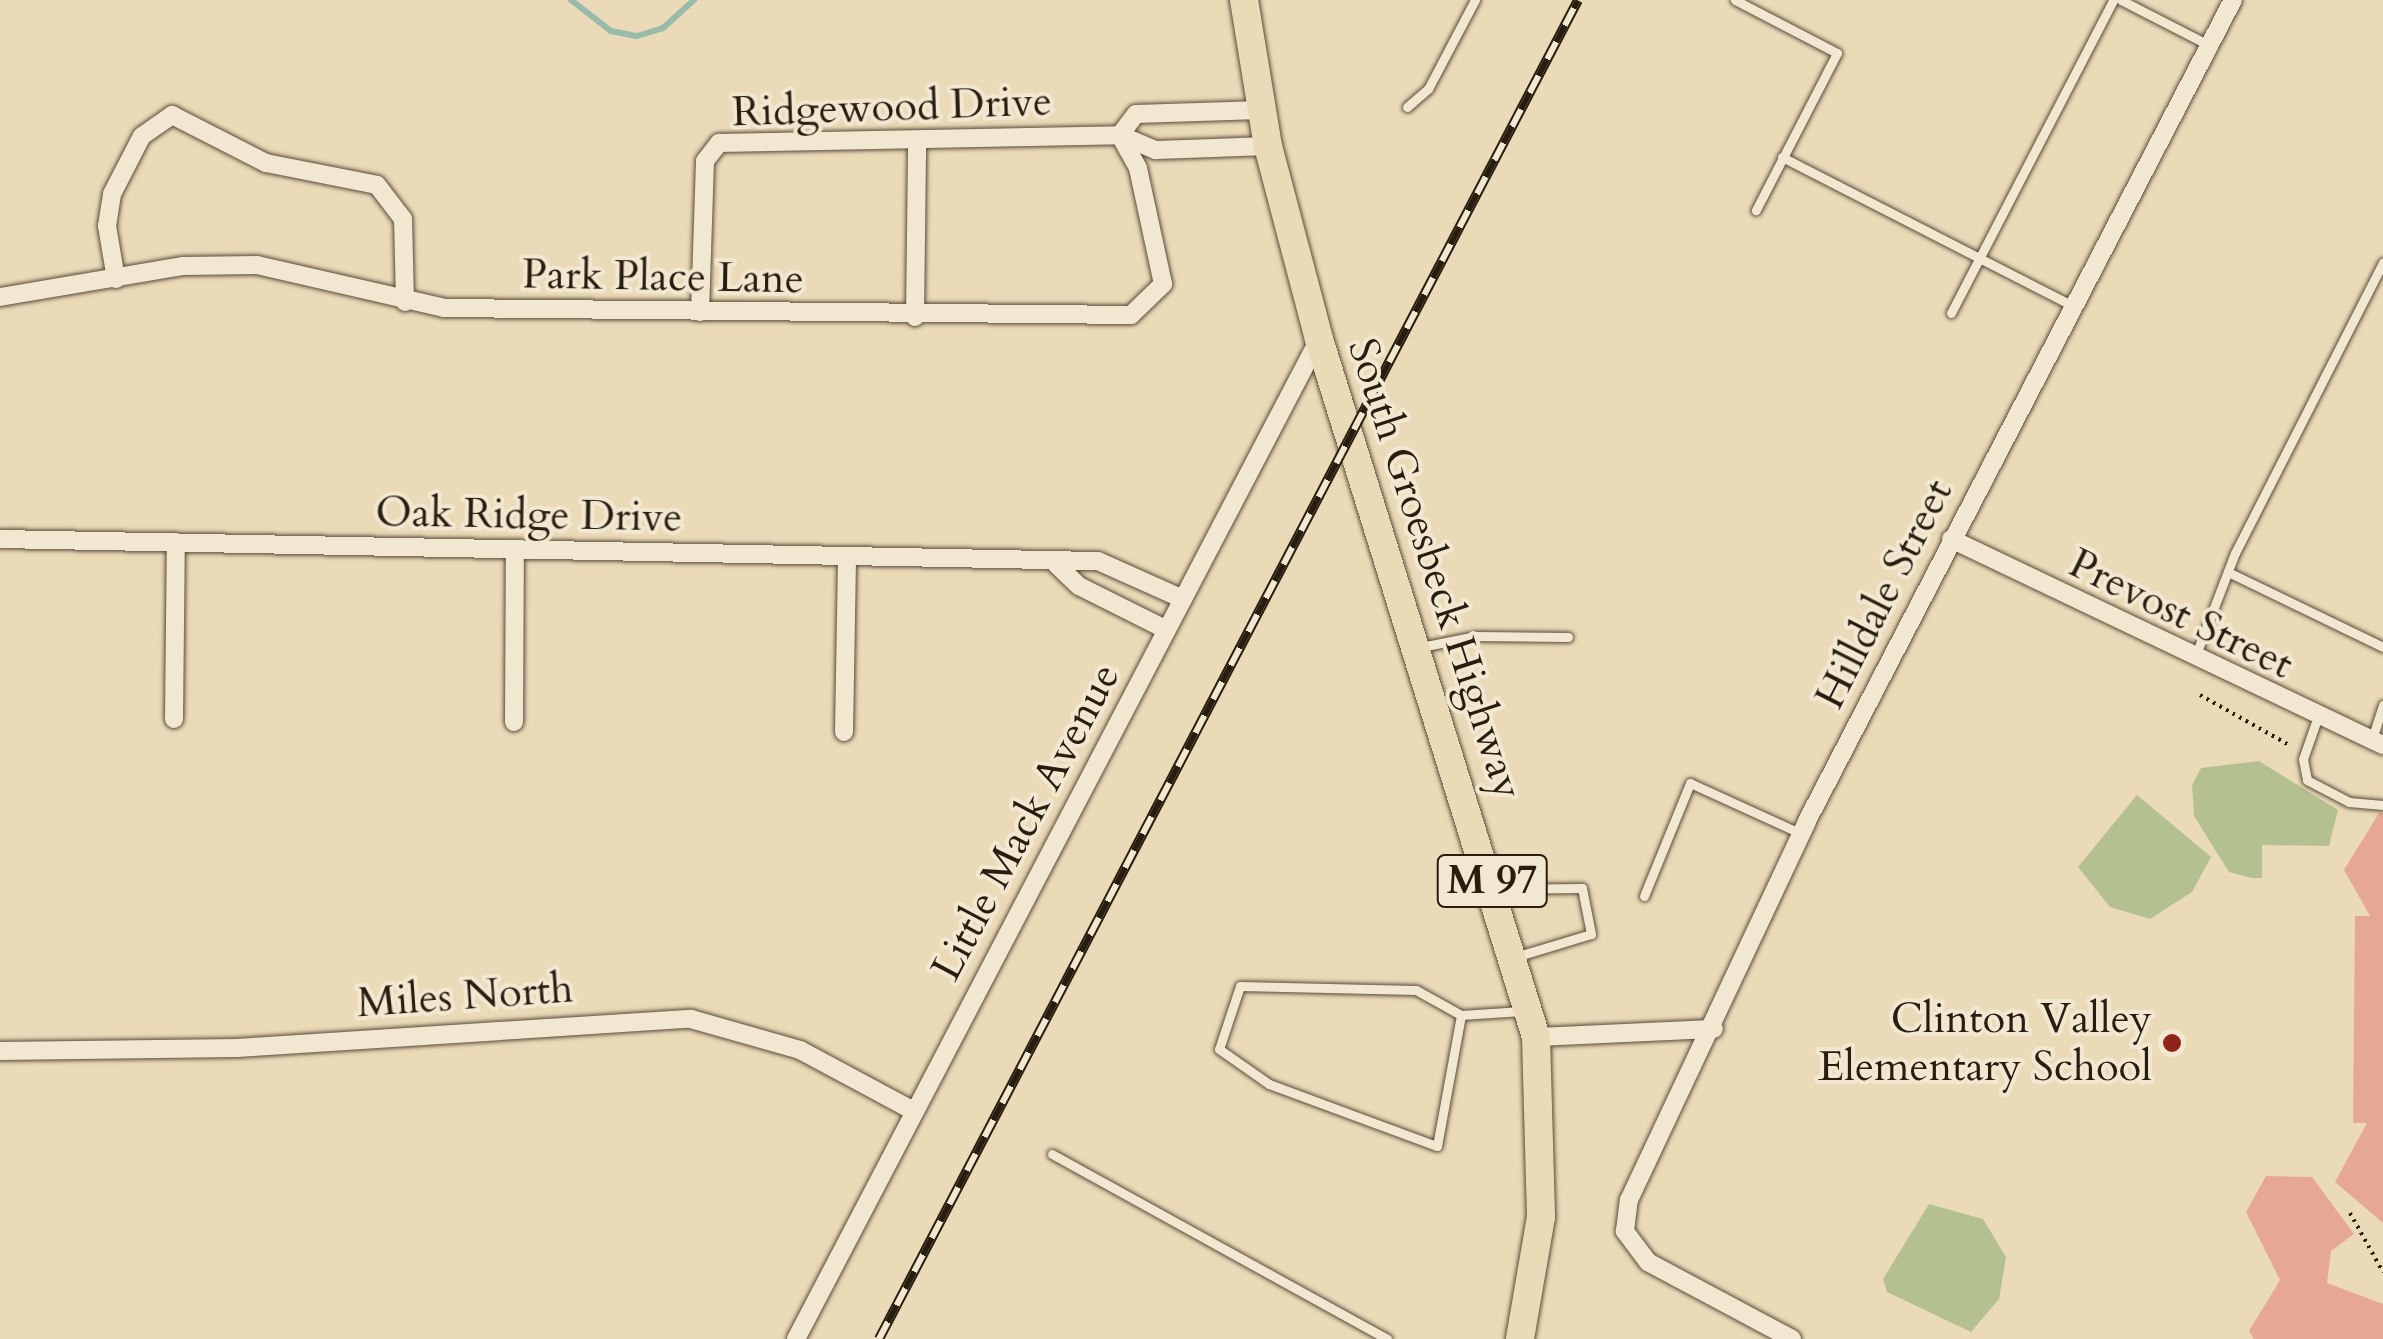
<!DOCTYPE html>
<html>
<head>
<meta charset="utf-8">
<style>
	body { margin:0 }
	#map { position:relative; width:2383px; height:1339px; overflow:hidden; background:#ebdab8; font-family:Cardo,serif }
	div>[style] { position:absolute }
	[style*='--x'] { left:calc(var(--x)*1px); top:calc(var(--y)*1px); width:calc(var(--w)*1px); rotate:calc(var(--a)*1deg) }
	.green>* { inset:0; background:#b5c090 }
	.stream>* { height:6px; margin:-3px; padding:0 3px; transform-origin:3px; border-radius:3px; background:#99bba9 }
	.building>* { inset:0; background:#e6a795 }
	.path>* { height:4px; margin-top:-2px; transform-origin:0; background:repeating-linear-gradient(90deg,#281d0f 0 2.5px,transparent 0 7.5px) }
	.roads { filter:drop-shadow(0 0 2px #594c39) drop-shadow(0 0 2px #594c39) }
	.lane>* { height:9px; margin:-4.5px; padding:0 4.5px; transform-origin:4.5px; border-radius:4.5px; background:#f2e7d1 }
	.street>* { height:18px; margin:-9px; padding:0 9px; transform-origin:9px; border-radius:9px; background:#f2e7d1 }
	.primary>* { height:28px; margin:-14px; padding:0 14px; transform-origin:14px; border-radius:14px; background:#ebdab8 }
	.rail>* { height:10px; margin-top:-5px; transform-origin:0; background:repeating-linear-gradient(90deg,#f2e7d1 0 19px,#281d0f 0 38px); box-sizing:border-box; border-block:2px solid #281d0f }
	.dots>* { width:28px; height:28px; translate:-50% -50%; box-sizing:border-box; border:5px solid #f2e7d1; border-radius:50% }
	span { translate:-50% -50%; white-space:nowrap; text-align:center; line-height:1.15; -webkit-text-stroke:8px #f2e7d1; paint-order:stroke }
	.shield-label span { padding:2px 8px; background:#f2e7d1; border:2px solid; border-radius:8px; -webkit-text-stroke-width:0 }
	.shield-label { font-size:40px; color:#281d0f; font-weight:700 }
	.street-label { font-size:42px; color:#281d0f }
	.poi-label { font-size:42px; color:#281d0f }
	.right { translate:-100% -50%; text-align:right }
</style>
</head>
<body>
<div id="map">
	<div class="green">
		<i style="clip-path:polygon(2259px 761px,2338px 810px,2329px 846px,2262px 845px,2262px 878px,2252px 878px,2229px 872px,2194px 816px,2192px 785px,2201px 768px)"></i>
		<i style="clip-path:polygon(2137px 795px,2211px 857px,2192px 892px,2150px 919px,2110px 907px,2078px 867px)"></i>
		<i style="clip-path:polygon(1929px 1204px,1983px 1219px,2006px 1257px,1999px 1299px,1971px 1332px,1887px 1292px,1883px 1279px)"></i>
	</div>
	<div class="stream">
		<i style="--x:571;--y:0;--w:51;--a:37.8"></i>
		<i style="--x:611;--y:31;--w:26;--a:11"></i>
		<i style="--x:637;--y:36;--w:27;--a:-17"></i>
		<i style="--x:663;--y:28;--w:42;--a:-42.1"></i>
	</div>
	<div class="building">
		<i style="clip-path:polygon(2379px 813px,2383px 813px,2383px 1223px,2335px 1182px,2367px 1123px,2353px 1123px,2355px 916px,2370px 916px,2344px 870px)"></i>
		<i style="clip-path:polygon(2266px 1176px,2312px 1177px,2354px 1234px,2331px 1251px,2327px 1283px,2383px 1304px,2383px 1339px,2254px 1339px,2249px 1331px,2280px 1280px,2246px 1212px)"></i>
	</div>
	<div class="path">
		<i style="--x:2200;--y:695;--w:104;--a:29.3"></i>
		<i style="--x:2350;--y:1213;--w:68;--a:60.8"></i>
	</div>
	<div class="roads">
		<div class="lane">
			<i style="--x:1735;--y:0;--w:115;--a:27.5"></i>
			<i style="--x:1837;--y:53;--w:177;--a:117.3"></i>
			<i style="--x:2121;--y:0;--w:99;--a:27.1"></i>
			<i style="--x:1407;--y:107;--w:28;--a:-41"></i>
			<i style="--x:1428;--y:89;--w:101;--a:-62.2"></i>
			<i style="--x:1782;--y:157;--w:327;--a:27.1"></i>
			<i style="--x:1951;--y:313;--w:352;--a:-62.6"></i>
			<i style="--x:2228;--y:572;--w:172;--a:25.8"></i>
			<i style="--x:1421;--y:647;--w:55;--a:-11.5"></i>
			<i style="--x:1475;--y:636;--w:93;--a:0.6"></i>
			<i style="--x:2195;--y:657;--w:111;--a:-69"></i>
			<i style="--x:2235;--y:553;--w:326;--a:-63"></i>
			<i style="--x:2317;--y:719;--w:42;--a:109.3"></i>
			<i style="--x:2303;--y:759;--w:21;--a:79"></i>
			<i style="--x:2307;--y:780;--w:47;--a:27.6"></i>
			<i style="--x:2349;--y:802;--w:34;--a:5"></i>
			<i style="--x:2372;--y:739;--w:36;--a:-72"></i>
			<i style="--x:1496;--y:889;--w:86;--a:-0.7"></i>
			<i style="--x:1582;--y:888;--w:47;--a:78.9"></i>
			<i style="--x:1591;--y:934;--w:79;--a:163.2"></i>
			<i style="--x:1644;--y:896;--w:122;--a:-67.8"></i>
			<i style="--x:1690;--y:783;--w:123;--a:24.5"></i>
			<i style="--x:1461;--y:1015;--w:51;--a:-150.9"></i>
			<i style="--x:1416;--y:990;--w:176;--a:-178.7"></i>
			<i style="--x:1240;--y:986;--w:66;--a:108.4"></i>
			<i style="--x:1219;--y:1049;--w:61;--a:35"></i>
			<i style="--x:1269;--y:1084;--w:179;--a:20.3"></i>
			<i style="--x:1437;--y:1146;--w:133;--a:-79.6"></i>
			<i style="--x:1461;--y:1015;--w:61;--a:-3.8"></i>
			<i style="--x:1052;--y:1154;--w:383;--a:28.9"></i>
		</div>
		<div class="street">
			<i style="--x:1120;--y:135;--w:26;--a:-53"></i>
			<i style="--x:1136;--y:114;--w:125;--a:-1.8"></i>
			<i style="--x:116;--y:279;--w:54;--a:-99.6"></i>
			<i style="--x:107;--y:226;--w:32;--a:-81"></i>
			<i style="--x:112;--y:194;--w:65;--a:-62.7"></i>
			<i style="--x:142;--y:136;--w:37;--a:-35"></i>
			<i style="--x:172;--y:115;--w:106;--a:27.1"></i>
			<i style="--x:266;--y:163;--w:113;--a:11.2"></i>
			<i style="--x:377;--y:185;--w:43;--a:52.6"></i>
			<i style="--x:403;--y:219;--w:83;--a:88.6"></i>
			<i style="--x:0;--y:297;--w:186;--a:-9.6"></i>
			<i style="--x:183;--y:266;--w:74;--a:-0.8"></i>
			<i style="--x:257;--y:265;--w:192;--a:12.9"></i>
			<i style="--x:444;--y:308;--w:687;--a:0.58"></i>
			<i style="--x:1131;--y:315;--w:45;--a:-44.1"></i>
			<i style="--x:1163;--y:284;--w:119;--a:-102.2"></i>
			<i style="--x:1138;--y:168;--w:38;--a:-119"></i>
			<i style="--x:700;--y:312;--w:151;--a:-88.1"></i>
			<i style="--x:705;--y:161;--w:23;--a:-52"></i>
			<i style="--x:719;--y:143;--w:401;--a:-1.1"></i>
			<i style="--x:1120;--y:135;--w:39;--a:23"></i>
			<i style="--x:1156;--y:150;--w:112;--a:-2"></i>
			<i style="--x:915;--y:317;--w:173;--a:-89.3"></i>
			<i style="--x:0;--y:539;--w:1098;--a:1.15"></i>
			<i style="--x:1098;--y:561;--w:93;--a:24.1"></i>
			<i style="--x:1951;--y:539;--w:479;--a:25.5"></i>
			<i style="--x:1057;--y:565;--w:30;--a:44"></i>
			<i style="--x:1079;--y:586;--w:98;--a:26.6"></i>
			<i style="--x:174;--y:719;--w:177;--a:-89.4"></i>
			<i style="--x:514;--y:722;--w:173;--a:-89.7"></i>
			<i style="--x:844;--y:732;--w:176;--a:-89"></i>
			<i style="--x:1536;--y:1037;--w:178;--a:-2.6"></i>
			<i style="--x:0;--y:1051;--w:237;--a:-0.7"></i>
			<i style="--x:237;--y:1048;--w:455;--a:-3.7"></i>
			<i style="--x:691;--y:1019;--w:113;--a:15.9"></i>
			<i style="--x:800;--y:1050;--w:129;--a:28.2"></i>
			<i style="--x:796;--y:1339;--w:1129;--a:-62.39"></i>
			<i style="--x:1792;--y:1339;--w:163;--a:-151.9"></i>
			<i style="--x:1648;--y:1262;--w:39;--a:-127"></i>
			<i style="--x:1625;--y:1231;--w:31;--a:-83"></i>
			<i style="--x:1629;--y:1200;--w:419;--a:-64.8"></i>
			<i style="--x:1807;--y:821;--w:925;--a:-62.58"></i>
		</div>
		<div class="primary">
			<i style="--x:1244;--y:0;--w:148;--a:80.7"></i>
			<i style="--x:1268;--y:146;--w:200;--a:75.2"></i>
			<i style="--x:1319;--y:339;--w:731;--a:72.73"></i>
			<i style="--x:1536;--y:1037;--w:180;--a:88.4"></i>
			<i style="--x:1541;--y:1217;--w:124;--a:99.8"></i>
		</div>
	</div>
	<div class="rail">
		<i style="--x:879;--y:1339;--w:1510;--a:-62.43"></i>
	</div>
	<div class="dots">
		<i style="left:2172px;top:1043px;background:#8f2418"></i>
	</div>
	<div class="shield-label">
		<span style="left:1492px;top:881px">M 97</span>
	</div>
	<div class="street-label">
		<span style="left:892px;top:107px;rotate:-2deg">Ridgewood Drive</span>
		<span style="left:663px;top:277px;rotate:1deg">Park Place Lane</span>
		<span style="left:529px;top:515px;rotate:1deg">Oak Ridge Drive</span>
		<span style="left:1435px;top:569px;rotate:72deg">South Groesbeck Highway</span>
		<span style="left:1884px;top:594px;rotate:-63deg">Hilldale Street</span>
		<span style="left:2181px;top:614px;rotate:26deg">Prevost Street</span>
		<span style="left:1026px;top:822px;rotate:-62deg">Little Mack Avenue</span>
		<span style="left:465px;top:996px;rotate:-4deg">Miles North</span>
	</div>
	<div class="poi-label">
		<span class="right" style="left:2152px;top:1043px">Clinton Valley<br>Elementary School</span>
	</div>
</div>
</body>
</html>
